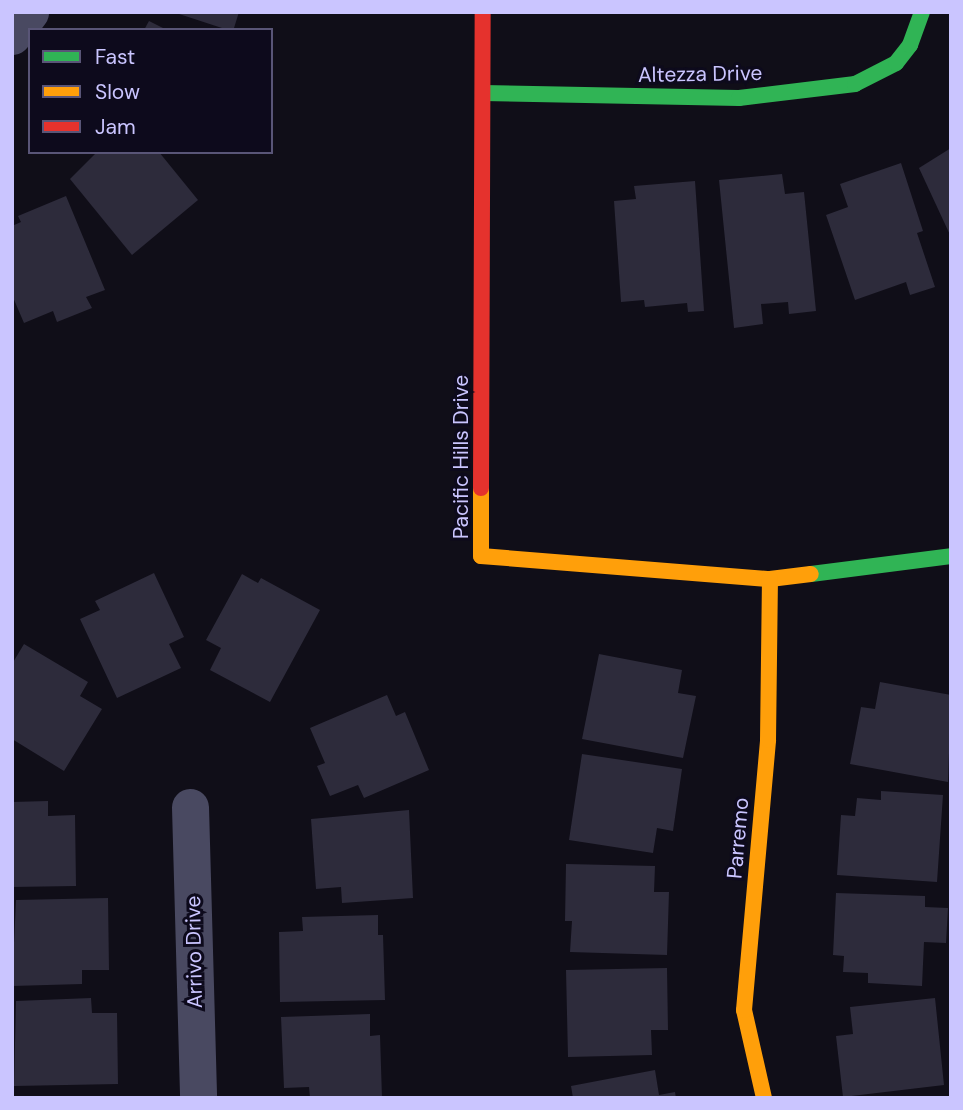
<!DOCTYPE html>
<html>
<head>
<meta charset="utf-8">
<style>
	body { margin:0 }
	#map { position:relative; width:963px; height:1110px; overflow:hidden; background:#100e18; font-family:"DM Sans",sans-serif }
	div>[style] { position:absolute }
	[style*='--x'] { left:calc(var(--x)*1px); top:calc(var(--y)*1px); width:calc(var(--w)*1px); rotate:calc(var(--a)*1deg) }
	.building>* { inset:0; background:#2d2b3b }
	.street>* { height:37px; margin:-18.5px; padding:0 18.5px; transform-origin:18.5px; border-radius:18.5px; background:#494961 }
	.fast>* { height:16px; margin:-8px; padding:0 8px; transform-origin:8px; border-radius:8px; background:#30b455 }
	.slow>* { height:16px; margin:-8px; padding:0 8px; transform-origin:8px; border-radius:8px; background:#ff9f0a }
	.jam>* { height:16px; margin:-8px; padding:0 8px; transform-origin:8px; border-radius:8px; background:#e5322d }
	span { translate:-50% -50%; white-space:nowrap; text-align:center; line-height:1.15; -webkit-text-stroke:6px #0d0a1c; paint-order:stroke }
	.street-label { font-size:21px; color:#cac5ff }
	.frame { position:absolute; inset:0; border:14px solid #cac5ff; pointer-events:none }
	.legend { position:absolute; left:28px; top:28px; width:245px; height:126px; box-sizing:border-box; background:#0d0a1c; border:2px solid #595577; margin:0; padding:9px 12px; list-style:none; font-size:21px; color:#cac5ff }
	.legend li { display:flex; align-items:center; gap:14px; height:35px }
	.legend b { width:35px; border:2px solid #595577 }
</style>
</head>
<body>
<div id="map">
	<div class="building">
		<i style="clip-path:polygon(173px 12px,239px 12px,234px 28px,225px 29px)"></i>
		<i style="clip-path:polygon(149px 21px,167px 30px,144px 30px)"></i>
		<i style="clip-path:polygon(951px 148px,951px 237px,919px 168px)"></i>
		<i style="clip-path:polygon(97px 152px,159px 152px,198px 200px,132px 255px,70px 179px)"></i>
		<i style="clip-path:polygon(901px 163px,923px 231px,917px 233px,935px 287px,910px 295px,906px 282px,855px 300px,826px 215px,848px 207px,840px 184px)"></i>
		<i style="clip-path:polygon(782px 174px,785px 194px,804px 192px,816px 311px,789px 314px,788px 302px,761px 304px,763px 324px,734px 328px,719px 180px)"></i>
		<i style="clip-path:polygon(695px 181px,704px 311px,688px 312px,687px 303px,645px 307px,644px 300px,621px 302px,614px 201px,636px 199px,634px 186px)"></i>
		<i style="clip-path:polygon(66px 196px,105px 290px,86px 297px,92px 308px,57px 322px,53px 311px,24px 323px,12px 295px,12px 226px,21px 222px,18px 216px)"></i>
		<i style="clip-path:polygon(154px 573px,184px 637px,169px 644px,181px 668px,117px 698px,80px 619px,100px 610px,95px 601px)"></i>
		<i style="clip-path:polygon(242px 574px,258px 583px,261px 578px,320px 610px,270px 702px,210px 670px,221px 648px,206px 640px)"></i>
		<i style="clip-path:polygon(24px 644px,88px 682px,80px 696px,102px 709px,64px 771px,12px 739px,12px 664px)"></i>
		<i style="clip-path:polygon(599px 654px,682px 670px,678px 693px,696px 696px,683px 758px,582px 739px)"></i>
		<i style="clip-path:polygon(880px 682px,951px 695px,948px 782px,850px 764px,861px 707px,875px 709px)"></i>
		<i style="clip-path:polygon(387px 695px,396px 716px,405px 712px,429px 770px,364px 798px,358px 785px,330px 796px,317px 766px,325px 763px,310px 728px)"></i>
		<i style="clip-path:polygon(582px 754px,682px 769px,673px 831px,657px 828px,653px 853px,569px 840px)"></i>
		<i style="clip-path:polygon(881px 791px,943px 795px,937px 882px,837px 875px,841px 815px,855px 816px,857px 798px,881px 800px)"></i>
		<i style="clip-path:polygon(48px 801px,48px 816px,75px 815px,76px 886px,12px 887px,12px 802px)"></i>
		<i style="clip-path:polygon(409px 810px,413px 898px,342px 903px,341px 887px,316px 889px,311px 819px)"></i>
		<i style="clip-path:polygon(566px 864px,655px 866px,654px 892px,669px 892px,667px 955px,570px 952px,572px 921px,565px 921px)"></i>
		<i style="clip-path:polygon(836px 893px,925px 896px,925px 907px,948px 908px,946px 943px,924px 942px,922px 986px,868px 983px,868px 973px,843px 972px,844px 956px,833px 955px)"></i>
		<i style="clip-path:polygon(108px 898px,109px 970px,82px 970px,82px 984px,12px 986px,16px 900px)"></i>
		<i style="clip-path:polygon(378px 915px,378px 935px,383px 935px,385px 1000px,280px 1002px,279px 932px,303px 931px,302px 917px)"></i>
		<i style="clip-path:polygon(667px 968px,668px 1030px,651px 1030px,652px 1055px,568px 1057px,566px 970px)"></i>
		<i style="clip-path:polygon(91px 998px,92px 1013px,117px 1013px,118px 1084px,14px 1086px,16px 1001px)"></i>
		<i style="clip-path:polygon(935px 998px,944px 1085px,843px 1097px,836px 1036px,853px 1034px,850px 1007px)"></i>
		<i style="clip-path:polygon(370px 1014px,370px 1036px,380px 1035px,382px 1098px,310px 1098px,309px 1087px,284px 1088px,281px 1017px)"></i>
		<i style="clip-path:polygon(655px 1070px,659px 1095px,675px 1092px,676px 1098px,573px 1098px,571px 1086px)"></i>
	</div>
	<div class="street">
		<i style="--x:12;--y:36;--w:30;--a:-53"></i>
		<i style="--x:190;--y:807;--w:291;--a:88.4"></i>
	</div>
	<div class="fast">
		<i style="--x:483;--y:93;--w:256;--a:1.1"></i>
		<i style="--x:739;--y:98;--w:117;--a:-6.9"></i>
		<i style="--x:855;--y:84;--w:46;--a:-27.1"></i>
		<i style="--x:896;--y:63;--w:23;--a:-52"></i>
		<i style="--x:910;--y:45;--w:35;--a:-70"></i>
		<i style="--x:811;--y:574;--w:141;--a:-7.3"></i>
	</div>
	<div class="slow">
		<i style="--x:481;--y:488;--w:68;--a:90"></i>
		<i style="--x:481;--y:556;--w:290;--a:4.6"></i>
		<i style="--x:770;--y:579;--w:41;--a:-7"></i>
		<i style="--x:764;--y:1098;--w:90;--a:-102.8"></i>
		<i style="--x:744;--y:1010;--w:271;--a:-84.9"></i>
		<i style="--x:768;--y:740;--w:161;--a:-89.3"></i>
	</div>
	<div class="jam">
		<i style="--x:481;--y:488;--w:476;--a:-89.8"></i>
	</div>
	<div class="street-label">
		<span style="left:700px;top:74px;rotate:-1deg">Altezza Drive</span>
		<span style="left:461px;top:457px;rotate:-90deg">Pacific Hills Drive</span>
		<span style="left:738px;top:838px;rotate:-85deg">Parremo</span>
		<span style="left:194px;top:952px;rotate:-91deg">Arrivo Drive</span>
	</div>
	<div class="frame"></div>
	<ul class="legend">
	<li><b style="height:9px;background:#30b455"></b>Fast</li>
	<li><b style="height:9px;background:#ff9f0a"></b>Slow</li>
	<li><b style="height:9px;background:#e5322d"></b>Jam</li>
	</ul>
</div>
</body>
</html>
